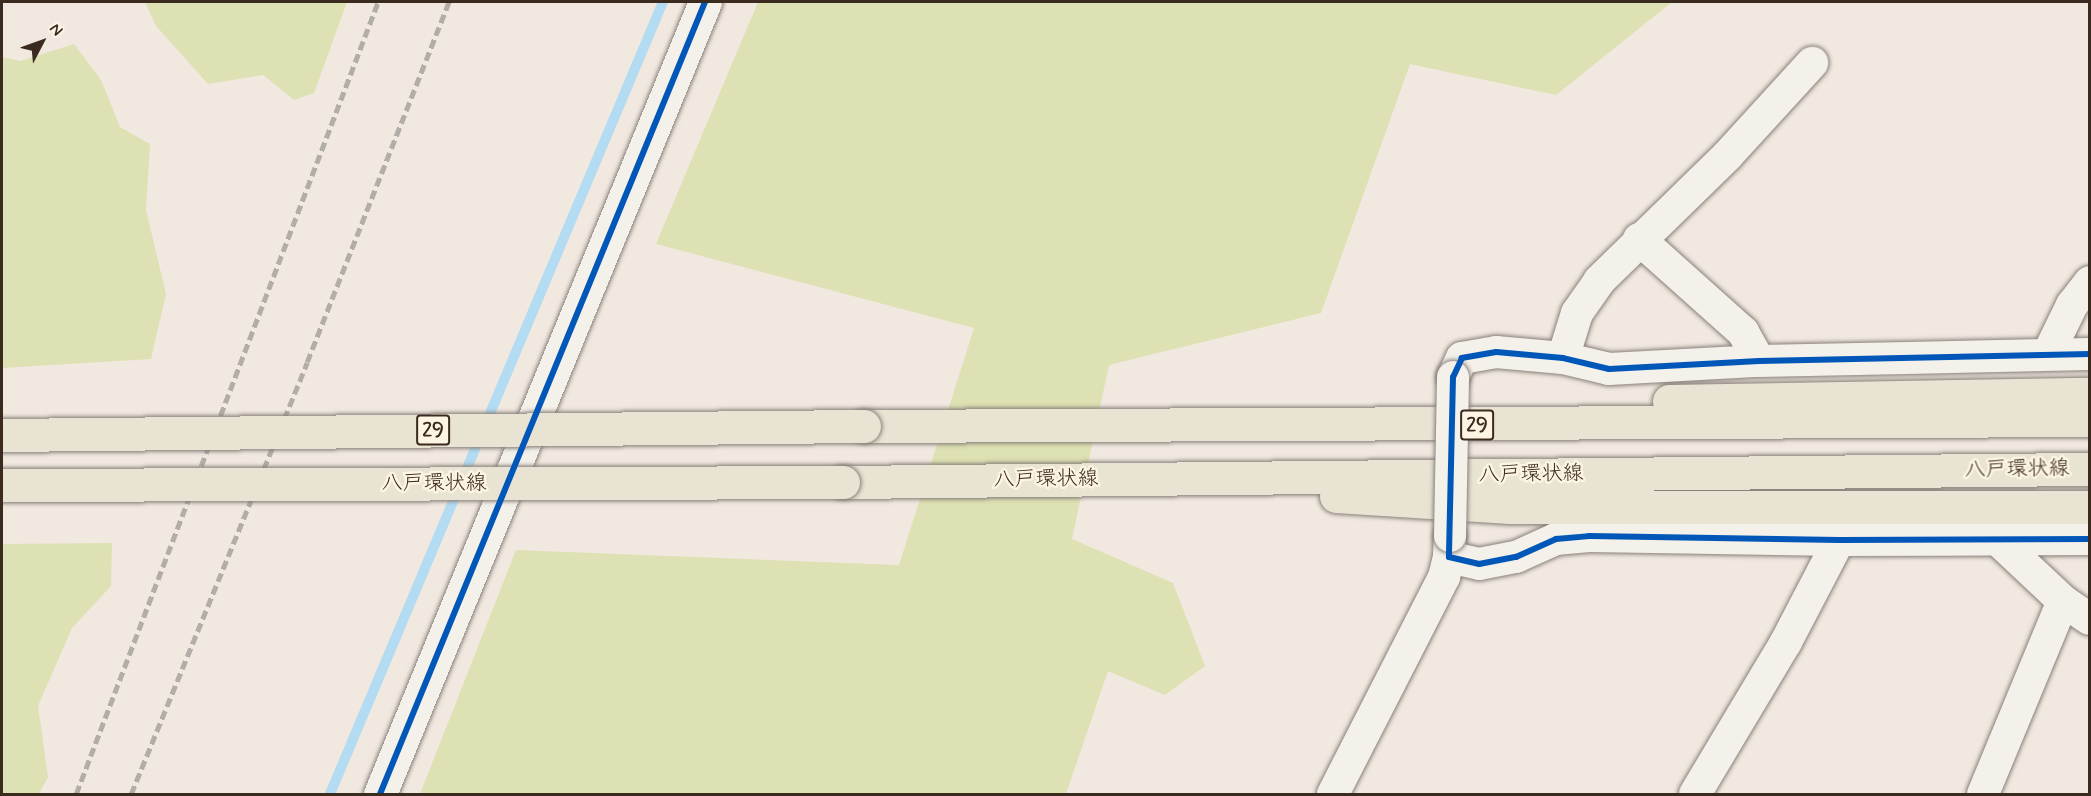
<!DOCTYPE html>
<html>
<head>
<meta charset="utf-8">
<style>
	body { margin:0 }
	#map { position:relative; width:2091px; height:796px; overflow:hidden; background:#f1e8e0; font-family:Mynerve,"Klee One",sans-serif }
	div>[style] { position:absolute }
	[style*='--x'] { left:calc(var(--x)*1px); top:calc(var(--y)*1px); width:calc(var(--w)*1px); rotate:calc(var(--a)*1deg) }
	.green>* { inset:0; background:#dee1b3 }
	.stream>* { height:10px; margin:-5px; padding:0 5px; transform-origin:5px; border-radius:5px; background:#b3dbf2 }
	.roads { filter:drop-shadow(0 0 2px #88817a) drop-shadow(0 0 2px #88817a) }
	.street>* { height:32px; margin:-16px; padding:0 16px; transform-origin:16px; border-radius:16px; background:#f4f0ea }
	.secondary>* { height:33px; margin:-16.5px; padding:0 16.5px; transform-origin:16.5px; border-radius:16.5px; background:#f4f0ea }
	.primary>* { height:33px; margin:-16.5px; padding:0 16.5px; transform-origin:16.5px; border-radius:16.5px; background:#e8e3d3 }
	.rail>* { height:4.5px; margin-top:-2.25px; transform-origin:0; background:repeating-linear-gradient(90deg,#b2ada7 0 9px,transparent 0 13.5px) }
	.bridges { filter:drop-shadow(0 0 2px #88817a) drop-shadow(0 0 2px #88817a) }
	.street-bridge>* { height:32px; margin:-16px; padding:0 16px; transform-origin:16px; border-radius:16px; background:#f4f0ea }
	.primary-bridge>* { height:33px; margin:-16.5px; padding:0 16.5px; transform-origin:16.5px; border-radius:16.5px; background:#e8e3d3 }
	.cycleway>* { height:6px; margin:-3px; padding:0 3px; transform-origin:3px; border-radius:3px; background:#0057b8 }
	span { translate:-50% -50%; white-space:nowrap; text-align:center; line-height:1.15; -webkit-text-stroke:5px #fcf5e5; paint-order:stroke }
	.shield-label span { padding:2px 4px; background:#fcf5e5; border:2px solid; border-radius:4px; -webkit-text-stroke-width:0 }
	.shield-label { font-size:20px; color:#3b2a1e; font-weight:700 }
	.street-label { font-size:21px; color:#3b2a1e }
	.frame { position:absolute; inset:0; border:3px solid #3b2a1e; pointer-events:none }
	.north { position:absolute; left:12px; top:12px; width:60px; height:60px; -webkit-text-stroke:4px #fcf5e5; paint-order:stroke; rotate:49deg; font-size:16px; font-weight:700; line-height:24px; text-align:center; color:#3b2a1e }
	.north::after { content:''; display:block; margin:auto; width:21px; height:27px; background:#3b2a1e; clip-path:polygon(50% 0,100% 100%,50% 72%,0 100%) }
</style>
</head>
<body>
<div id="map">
	<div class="green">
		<i style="clip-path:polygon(145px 2px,347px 2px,314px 93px,294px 100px,263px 75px,208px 84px,156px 26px)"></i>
		<i style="clip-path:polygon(758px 2px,1672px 2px,1556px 95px,1410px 64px,1321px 313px,1109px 365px,1072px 539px,1173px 583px,1205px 666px,1165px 695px,1108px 671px,1066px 794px,420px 794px,516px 550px,899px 565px,974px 328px,656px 244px)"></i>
		<i style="clip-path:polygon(74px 44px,101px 80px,120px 127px,150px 144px,146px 210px,166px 294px,151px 359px,2px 368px,2px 57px,20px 61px)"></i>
		<i style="clip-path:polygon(112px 543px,111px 586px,72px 628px,38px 706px,48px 777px,39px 794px,2px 794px,2px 544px)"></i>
	</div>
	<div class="stream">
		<i style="--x:330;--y:794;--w:859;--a:-67.2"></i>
	</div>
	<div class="roads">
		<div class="street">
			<i style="--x:1639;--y:239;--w:140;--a:41.8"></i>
			<i style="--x:1743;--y:332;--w:33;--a:61"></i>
			<i style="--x:2048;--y:354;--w:55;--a:-63.9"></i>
			<i style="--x:2072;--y:305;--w:29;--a:-52"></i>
			<i style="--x:1563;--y:358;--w:47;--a:-72.7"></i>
			<i style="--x:1577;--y:313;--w:39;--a:-55"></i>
			<i style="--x:1599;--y:281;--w:180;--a:-44.3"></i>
			<i style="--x:1728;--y:155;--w:125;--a:-47.6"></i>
			<i style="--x:1453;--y:377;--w:21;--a:-65"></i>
			<i style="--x:1462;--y:358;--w:35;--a:-10"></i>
			<i style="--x:1496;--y:352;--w:67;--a:5.1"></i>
			<i style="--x:1563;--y:358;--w:47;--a:13.4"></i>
			<i style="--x:1609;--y:369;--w:150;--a:-3.1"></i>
			<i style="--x:1759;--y:361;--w:331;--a:-1.2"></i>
			<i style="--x:1450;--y:536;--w:21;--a:93"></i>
			<i style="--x:1449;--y:557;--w:31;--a:13"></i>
			<i style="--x:1479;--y:564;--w:38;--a:-11"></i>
			<i style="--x:1516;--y:557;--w:44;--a:-24.2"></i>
			<i style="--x:1556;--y:539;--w:33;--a:-5"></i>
			<i style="--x:1589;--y:536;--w:250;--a:0.9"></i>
			<i style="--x:1839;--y:540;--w:251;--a:-0.2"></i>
			<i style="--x:2063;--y:601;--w:32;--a:34"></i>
			<i style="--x:1333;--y:794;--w:244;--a:-62.9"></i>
			<i style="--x:1444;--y:577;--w:21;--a:-76"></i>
			<i style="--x:1695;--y:794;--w:177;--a:-59.1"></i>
			<i style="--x:1786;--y:642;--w:115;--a:-62.5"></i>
			<i style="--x:1983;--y:794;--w:209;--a:-67.5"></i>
			<i style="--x:2063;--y:601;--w:89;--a:-136.8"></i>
		</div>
		<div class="secondary">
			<i style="--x:380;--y:794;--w:856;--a:-67.69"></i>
		</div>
		<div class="primary">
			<i style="--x:1669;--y:401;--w:421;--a:-1"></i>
			<i style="--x:864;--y:426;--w:1226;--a:-0.28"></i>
			<i style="--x:843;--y:482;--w:1247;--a:-0.6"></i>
			<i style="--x:1336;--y:496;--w:174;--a:3.6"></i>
			<i style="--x:1510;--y:507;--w:580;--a:0"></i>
		</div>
	</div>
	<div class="rail">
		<i style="--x:76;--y:794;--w:848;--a:-69.13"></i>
		<i style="--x:131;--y:794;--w:466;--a:-67.8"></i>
		<i style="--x:307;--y:362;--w:387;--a:-68.5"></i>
	</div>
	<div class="bridges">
		<div class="street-bridge">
			<i style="--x:1450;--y:536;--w:159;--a:-88.9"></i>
		</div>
		<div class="primary-bridge">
			<i style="--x:2;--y:435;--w:862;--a:-0.6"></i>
			<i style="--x:2;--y:485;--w:841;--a:-0.2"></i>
		</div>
	</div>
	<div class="cycleway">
		<i style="--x:2090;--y:354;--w:331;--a:178.8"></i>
		<i style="--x:1759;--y:361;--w:150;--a:176.9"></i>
		<i style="--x:1609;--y:369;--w:47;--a:-166.6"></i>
		<i style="--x:1563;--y:358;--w:67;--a:-174.9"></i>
		<i style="--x:1496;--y:352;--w:35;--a:170"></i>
		<i style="--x:1462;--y:358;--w:21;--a:115"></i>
		<i style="--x:1453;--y:377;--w:180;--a:91.3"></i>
		<i style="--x:1449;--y:557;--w:31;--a:13"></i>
		<i style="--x:1479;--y:564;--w:38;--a:-11"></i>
		<i style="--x:1516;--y:557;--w:44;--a:-24.2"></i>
		<i style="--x:1556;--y:539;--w:33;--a:-5"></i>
		<i style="--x:1589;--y:536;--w:250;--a:0.9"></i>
		<i style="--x:1839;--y:540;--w:251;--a:-0.2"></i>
		<i style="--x:380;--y:794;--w:856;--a:-67.69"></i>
	</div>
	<div class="shield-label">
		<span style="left:1477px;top:425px">29</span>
		<span style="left:433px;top:430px">29</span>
	</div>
	<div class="street-label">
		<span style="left:2017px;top:469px;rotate:-1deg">八戸環状線</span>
		<span style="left:1531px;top:474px;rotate:-1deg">八戸環状線</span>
		<span style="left:1046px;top:479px;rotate:-1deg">八戸環状線</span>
		<span style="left:434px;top:483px">八戸環状線</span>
	</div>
	<div class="frame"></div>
	<div class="north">N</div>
</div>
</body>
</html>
